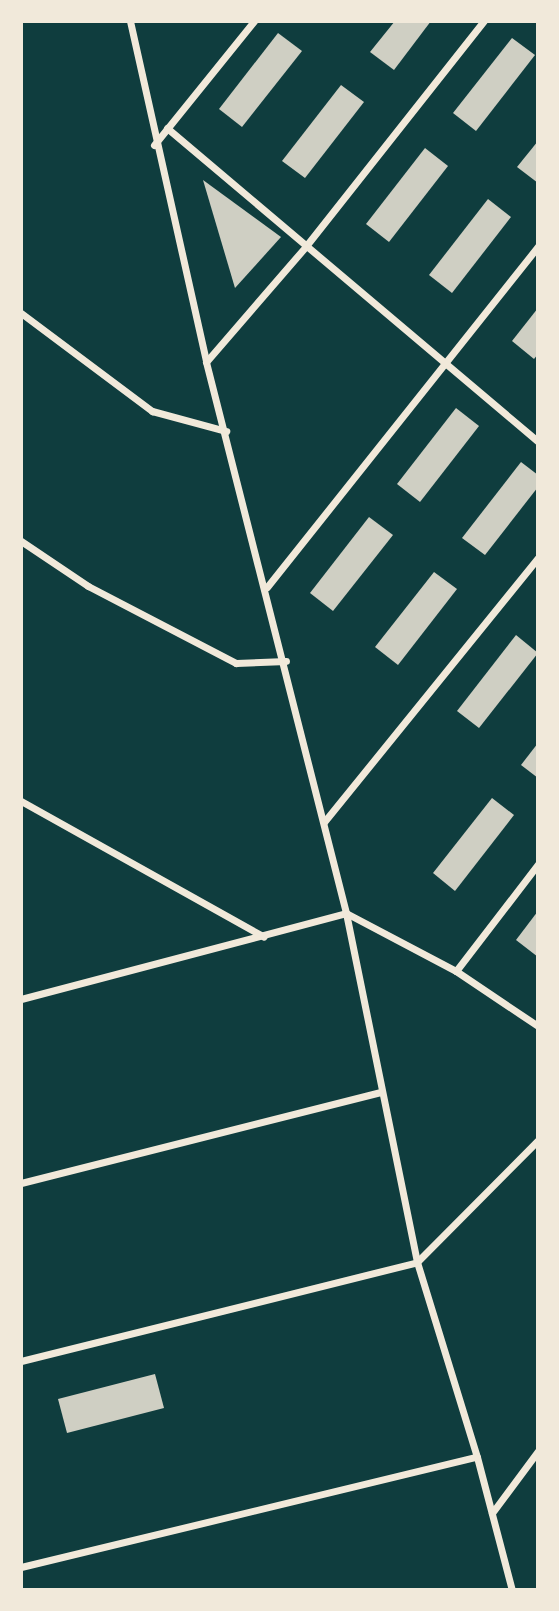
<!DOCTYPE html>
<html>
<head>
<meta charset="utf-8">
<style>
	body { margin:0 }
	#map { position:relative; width:559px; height:1611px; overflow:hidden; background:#0f3d3e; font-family:"Fira Sans Condensed",sans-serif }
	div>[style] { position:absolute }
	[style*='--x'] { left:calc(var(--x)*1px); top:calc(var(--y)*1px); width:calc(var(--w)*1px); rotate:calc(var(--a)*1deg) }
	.building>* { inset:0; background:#cfcfc3 }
	.minor>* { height:7px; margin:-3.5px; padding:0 3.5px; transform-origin:3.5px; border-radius:3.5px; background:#f1e9da }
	span { translate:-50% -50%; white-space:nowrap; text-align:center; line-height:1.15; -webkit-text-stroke:7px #f1e9da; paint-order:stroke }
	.frame { position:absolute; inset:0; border:23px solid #f1e9da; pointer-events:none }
</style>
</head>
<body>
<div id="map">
	<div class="building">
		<i style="clip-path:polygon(395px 21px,431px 21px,394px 70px,370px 52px)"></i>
		<i style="clip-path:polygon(278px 33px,302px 51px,242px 127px,219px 109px)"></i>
		<i style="clip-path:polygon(512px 38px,535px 55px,476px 131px,453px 113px)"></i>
		<i style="clip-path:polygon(341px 85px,364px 102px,305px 178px,282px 161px)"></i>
		<i style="clip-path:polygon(538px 141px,538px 183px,517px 167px)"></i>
		<i style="clip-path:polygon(425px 148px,448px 166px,389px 242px,366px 224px)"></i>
		<i style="clip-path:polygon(203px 180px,281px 237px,235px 288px)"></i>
		<i style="clip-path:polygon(488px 199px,511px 217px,452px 293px,429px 275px)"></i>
		<i style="clip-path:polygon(538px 308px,538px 354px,534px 359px,512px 341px)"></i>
		<i style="clip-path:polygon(456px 408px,479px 426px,420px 502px,397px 484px)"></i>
		<i style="clip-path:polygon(521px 462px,538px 475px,538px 487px,485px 555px,462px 538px)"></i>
		<i style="clip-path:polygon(369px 517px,393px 535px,333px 611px,310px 593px)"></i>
		<i style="clip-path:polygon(434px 572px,457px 589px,398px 665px,375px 647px)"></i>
		<i style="clip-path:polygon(516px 635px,538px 653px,479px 728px,457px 711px)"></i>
		<i style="clip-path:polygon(538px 743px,538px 778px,521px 765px)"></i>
		<i style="clip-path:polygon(492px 798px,514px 815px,455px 891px,433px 873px)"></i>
		<i style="clip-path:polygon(538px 911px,538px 957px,516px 940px)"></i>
		<i style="clip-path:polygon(155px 1374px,164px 1408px,67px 1433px,58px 1399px)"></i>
	</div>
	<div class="minor">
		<i style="--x:130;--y:21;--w:349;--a:77.4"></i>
		<i style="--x:206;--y:362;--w:569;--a:75.74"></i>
		<i style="--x:346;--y:913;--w:356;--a:78.5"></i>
		<i style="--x:417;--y:1262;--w:204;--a:72.9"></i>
		<i style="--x:477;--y:1457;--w:138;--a:75.3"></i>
		<i style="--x:167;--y:128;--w:485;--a:40.2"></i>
		<i style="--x:154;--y:145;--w:159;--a:-51.1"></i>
		<i style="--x:21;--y:313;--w:164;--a:36.8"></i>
		<i style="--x:152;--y:411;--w:77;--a:15.1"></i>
		<i style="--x:206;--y:362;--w:153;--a:-49.2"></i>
		<i style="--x:306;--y:246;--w:287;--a:-51.7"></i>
		<i style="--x:21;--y:541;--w:81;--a:33.9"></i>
		<i style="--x:88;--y:586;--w:167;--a:27.5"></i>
		<i style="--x:236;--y:663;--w:50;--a:-2.3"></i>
		<i style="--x:267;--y:587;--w:436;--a:-51.5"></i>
		<i style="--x:21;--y:801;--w:278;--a:29.2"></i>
		<i style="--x:324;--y:822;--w:340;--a:-51"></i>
		<i style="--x:456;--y:971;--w:135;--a:-52.5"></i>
		<i style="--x:21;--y:999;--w:336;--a:-14.8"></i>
		<i style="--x:346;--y:913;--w:124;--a:27.8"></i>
		<i style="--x:456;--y:971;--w:99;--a:33.9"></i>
		<i style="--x:21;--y:1183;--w:371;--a:-14.2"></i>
		<i style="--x:21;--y:1361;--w:408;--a:-14"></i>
		<i style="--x:417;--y:1262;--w:172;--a:-45.2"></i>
		<i style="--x:492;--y:1513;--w:77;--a:-53.4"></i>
		<i style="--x:21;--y:1567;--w:469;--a:-13.6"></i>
	</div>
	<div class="frame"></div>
</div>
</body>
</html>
